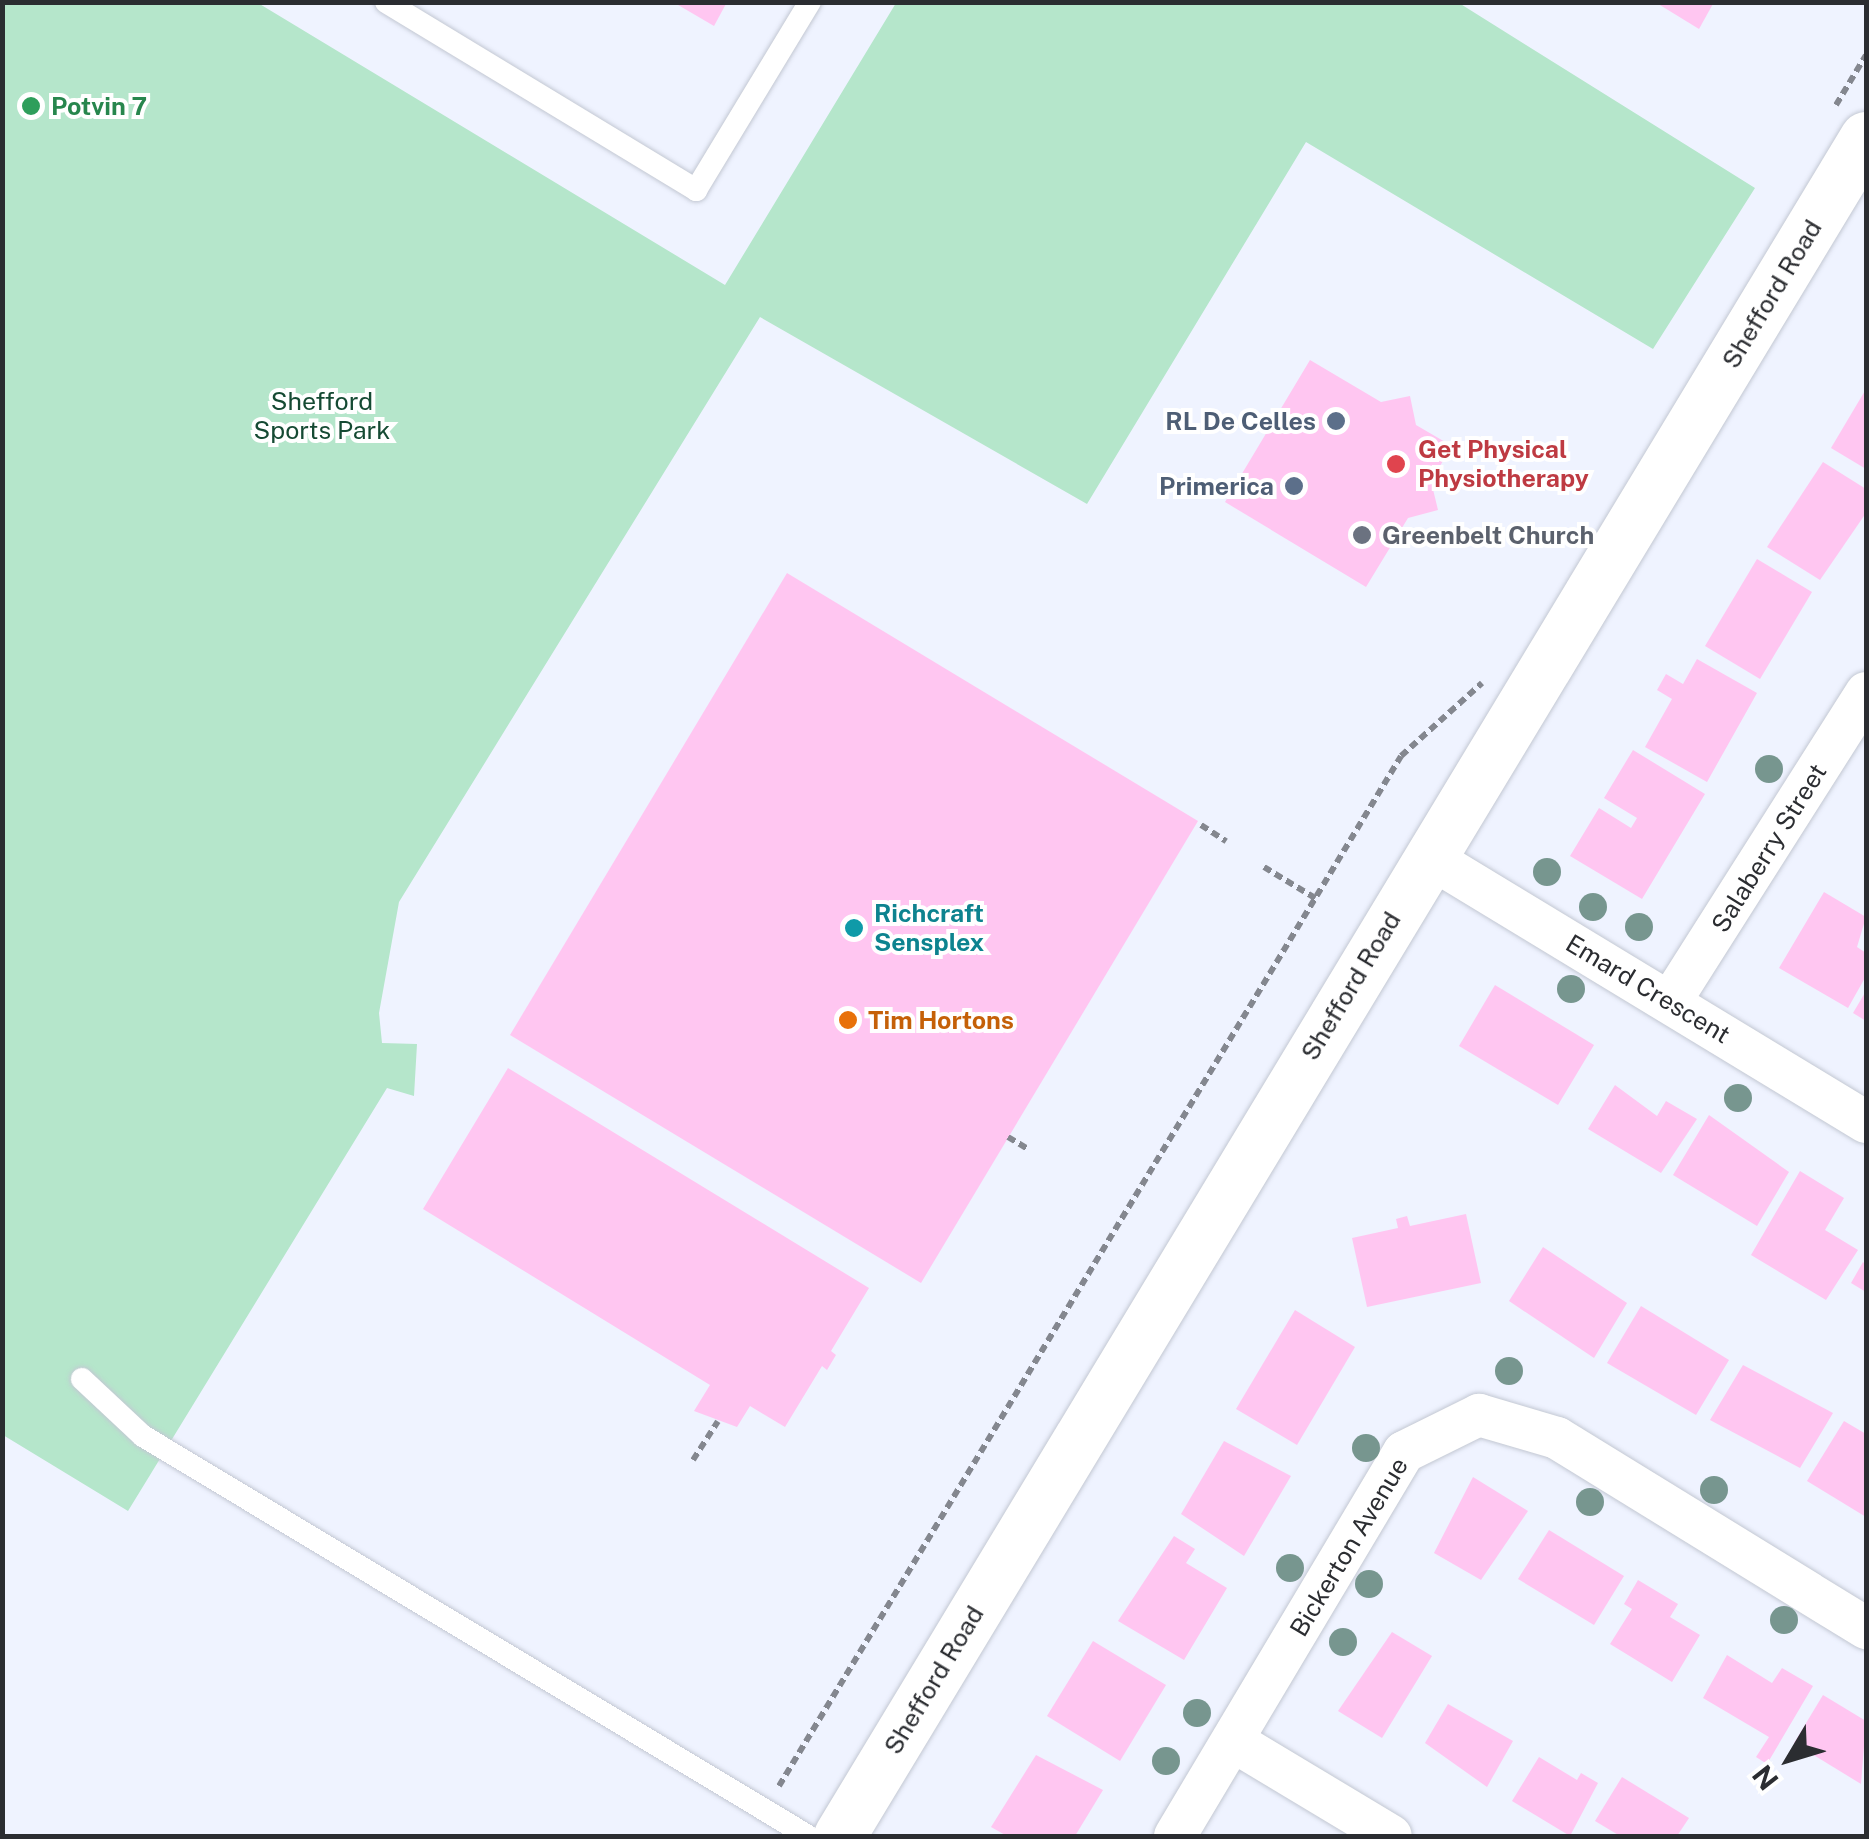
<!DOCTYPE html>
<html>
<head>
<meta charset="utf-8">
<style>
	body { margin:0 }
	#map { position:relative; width:1869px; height:1839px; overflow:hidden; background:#eff3ff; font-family:"Public Sans",sans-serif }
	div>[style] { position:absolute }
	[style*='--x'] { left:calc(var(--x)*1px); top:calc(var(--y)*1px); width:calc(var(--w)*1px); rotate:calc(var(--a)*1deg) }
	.green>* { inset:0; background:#b5e6cb }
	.building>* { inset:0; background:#ffc6f1 }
	.path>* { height:6px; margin-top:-3px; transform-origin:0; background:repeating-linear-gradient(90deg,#84878f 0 8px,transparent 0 13px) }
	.roads { filter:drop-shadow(0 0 2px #c3c8d3) drop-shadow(0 0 2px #c3c8d3) }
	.service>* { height:22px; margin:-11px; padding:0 11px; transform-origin:11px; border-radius:11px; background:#fff }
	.minor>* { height:42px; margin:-21px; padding:0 21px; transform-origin:21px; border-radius:21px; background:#fff }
	.tertiary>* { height:52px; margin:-26px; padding:0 26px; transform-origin:26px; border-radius:26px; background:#fff }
	.trees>* { width:28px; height:28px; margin:-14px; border-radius:50%; background:#77968f }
	.dots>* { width:28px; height:28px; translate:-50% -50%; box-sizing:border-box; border:5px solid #fff; border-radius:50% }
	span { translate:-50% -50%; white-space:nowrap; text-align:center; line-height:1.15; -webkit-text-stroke:8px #fff; paint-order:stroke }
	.leisure-label { font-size:25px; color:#27864d; font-weight:700 }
	.left { translate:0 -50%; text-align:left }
	.street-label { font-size:25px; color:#2b2d31 }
	.park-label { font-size:25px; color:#154a33 }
	.service-label { font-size:25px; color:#4e5e75; font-weight:700 }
	.right { translate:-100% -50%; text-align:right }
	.health-label { font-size:25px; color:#be3a42; font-weight:700 }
	.worship-label { font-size:25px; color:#5b616d; font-weight:700 }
	.culture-label { font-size:25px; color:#0d838f; font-weight:700 }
	.food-label { font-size:25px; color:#c56008; font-weight:700 }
	.frame { position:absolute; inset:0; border:5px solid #2b2d31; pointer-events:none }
	.north { position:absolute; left:1739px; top:1709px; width:100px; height:100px; -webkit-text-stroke:8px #fff; paint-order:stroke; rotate:232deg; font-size:28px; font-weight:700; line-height:40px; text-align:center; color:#2b2d31 }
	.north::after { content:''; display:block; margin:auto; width:35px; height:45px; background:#2b2d31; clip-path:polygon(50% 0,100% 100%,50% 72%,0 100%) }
</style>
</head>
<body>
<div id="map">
	<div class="green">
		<i style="clip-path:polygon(2px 3px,258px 3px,725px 285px,896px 3px,1459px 3px,1755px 188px,1653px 349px,1306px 142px,1087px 504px,760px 317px,399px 902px,379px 1013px,382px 1043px,417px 1044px,414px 1096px,387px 1088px,128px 1511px,3px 1435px)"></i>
	</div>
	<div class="building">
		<i style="clip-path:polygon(673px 2px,727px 2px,714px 26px)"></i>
		<i style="clip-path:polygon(1655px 2px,1714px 2px,1699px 29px)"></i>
		<i style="clip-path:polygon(1310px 360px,1381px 402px,1410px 396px,1416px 425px,1452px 446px,1431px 481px,1438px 510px,1408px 518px,1366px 587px,1225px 502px)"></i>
		<i style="clip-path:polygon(1866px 389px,1866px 469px,1831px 448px)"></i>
		<i style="clip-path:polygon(1823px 462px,1866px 489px,1866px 513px,1820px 580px,1767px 547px)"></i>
		<i style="clip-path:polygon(1757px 559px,1812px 592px,1760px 679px,1705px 646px)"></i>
		<i style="clip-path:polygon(787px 573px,1198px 821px,921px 1283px,510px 1035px)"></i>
		<i style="clip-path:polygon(1697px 659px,1757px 693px,1707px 782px,1645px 747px,1672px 699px,1657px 690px,1666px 674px,1683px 684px)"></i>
		<i style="clip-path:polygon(1633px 750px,1705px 794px,1642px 899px,1570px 856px,1599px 808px,1631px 828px,1637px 818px,1604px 798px)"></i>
		<i style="clip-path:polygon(1824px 892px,1866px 917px,1857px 947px,1866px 953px,1866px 976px,1848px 1008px,1779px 968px)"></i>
		<i style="clip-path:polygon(1495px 985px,1594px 1045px,1558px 1105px,1459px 1046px)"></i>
		<i style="clip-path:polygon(1866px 991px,1866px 1021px,1853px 1013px)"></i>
		<i style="clip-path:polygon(508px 1068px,869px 1288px,831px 1351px,836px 1355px,827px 1370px,822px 1366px,785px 1427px,750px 1406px,737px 1427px,694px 1411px,710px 1385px,423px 1209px)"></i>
		<i style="clip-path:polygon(1615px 1085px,1657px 1116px,1666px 1101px,1697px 1119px,1661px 1173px,1588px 1129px)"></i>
		<i style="clip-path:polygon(1709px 1115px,1789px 1172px,1757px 1226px,1673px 1175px)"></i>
		<i style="clip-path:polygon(1800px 1171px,1844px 1198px,1825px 1230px,1858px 1250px,1826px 1300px,1751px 1255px)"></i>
		<i style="clip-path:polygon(1466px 1214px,1481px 1283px,1367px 1307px,1352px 1238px,1398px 1228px,1396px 1219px,1407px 1216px,1410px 1226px)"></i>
		<i style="clip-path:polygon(1543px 1247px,1627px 1303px,1594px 1358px,1509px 1301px)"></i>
		<i style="clip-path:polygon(1863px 1262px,1866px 1265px,1866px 1292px,1851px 1283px)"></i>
		<i style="clip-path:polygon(1641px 1306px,1729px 1360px,1696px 1415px,1607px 1363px)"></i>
		<i style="clip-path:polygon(1295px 1310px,1355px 1347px,1297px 1445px,1236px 1409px)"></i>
		<i style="clip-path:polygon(1743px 1365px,1833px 1413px,1800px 1468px,1710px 1420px)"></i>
		<i style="clip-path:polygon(1844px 1421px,1866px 1434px,1866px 1517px,1807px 1481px)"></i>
		<i style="clip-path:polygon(1224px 1441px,1291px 1476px,1244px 1556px,1181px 1514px)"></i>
		<i style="clip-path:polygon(1473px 1477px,1528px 1511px,1481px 1580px,1434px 1553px)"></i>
		<i style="clip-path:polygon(1549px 1530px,1624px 1576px,1594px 1625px,1518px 1579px)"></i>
		<i style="clip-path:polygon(1174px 1536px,1195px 1549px,1186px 1563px,1227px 1588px,1184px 1660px,1118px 1621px)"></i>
		<i style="clip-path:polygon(1638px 1580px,1678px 1604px,1670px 1617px,1700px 1635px,1672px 1682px,1610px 1644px,1632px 1609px,1624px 1604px)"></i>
		<i style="clip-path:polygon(1392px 1632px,1432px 1656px,1382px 1738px,1338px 1711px)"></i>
		<i style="clip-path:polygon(1093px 1641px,1166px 1685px,1120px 1761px,1047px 1716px)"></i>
		<i style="clip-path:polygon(1727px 1655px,1772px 1683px,1782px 1668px,1813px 1686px,1767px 1764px,1756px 1757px,1769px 1737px,1703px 1698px)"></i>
		<i style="clip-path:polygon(1823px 1695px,1866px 1721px,1861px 1784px,1794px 1743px)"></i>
		<i style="clip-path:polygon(1448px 1704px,1513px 1741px,1487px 1787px,1425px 1743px)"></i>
		<i style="clip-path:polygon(1036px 1755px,1103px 1790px,1075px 1836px,1007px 1836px,991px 1827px)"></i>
		<i style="clip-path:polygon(1539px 1757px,1577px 1780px,1581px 1773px,1598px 1783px,1570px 1836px,1512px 1801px)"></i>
		<i style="clip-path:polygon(1622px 1777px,1689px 1818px,1677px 1836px,1620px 1836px,1595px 1821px)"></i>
	</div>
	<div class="path">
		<i style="--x:1836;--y:105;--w:58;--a:-59"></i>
		<i style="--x:1201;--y:825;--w:30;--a:33"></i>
		<i style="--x:1264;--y:867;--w:60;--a:31.3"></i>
		<i style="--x:1008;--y:1137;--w:23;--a:31"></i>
		<i style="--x:693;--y:1460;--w:46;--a:-57.3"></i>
		<i style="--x:779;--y:1786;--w:1203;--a:-58.87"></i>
		<i style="--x:1401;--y:756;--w:109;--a:-42"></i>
	</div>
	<div class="roads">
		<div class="service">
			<i style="--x:386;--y:2;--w:363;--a:31.2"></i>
			<i style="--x:696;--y:190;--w:220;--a:-58.8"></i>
			<i style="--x:82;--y:1379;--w:83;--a:43.1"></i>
			<i style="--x:143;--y:1436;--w:776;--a:31.03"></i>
		</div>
		<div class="minor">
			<i style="--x:1429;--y:857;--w:511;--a:31.23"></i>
			<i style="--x:1670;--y:1002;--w:366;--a:-57.6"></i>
			<i style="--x:1233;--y:1741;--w:184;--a:31"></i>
			<i style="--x:1175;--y:1836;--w:447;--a:-59.2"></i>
			<i style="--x:1404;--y:1452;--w:84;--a:-26.3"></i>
			<i style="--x:1479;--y:1415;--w:81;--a:16.4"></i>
			<i style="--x:1557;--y:1438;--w:363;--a:31.6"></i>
		</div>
		<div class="tertiary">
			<i style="--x:840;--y:1836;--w:1984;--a:-58.86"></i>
		</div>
	</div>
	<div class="trees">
		<i style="left:1769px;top:769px"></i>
		<i style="left:1547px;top:872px"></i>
		<i style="left:1593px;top:907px"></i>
		<i style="left:1639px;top:927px"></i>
		<i style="left:1571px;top:989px"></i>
		<i style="left:1738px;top:1098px"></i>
		<i style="left:1509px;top:1371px"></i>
		<i style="left:1366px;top:1448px"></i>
		<i style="left:1714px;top:1490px"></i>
		<i style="left:1590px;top:1502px"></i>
		<i style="left:1290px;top:1568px"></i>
		<i style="left:1369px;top:1584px"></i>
		<i style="left:1784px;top:1620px"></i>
		<i style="left:1343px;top:1642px"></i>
		<i style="left:1197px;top:1713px"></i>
		<i style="left:1166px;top:1761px"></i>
	</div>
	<div class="dots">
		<i style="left:31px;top:106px;background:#2e9e5b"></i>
		<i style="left:1336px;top:421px;background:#5c6f8a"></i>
		<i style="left:1396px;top:464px;background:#e0444e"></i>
		<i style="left:1294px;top:486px;background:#5c6f8a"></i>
		<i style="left:1362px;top:535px;background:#6b7280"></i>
		<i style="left:854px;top:928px;background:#0f9aa8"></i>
		<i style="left:848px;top:1020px;background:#e8710a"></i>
	</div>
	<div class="leisure-label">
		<span class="left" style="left:51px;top:106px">Potvin 7</span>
	</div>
	<div class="street-label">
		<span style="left:1772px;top:294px;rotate:-59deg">Shefford Road</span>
		<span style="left:1769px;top:848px;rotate:-58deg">Salaberry Street</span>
		<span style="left:1351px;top:986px;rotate:-59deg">Shefford Road</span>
		<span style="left:1648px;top:989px;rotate:31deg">Emard Crescent</span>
		<span style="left:1349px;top:1547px;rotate:-59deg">Bickerton Avenue</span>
		<span style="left:934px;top:1680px;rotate:-59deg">Shefford Road</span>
	</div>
	<div class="park-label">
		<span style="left:322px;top:416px">Shefford<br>Sports Park</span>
	</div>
	<div class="service-label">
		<span class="right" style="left:1316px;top:421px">RL De Celles</span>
		<span class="right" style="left:1274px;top:486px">Primerica</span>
	</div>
	<div class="health-label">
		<span class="left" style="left:1418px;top:464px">Get Physical<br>Physiotherapy</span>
	</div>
	<div class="worship-label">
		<span class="left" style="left:1382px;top:535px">Greenbelt Church</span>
	</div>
	<div class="culture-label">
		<span class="left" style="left:874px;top:928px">Richcraft<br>Sensplex</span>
	</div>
	<div class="food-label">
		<span class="left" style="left:868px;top:1020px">Tim Hortons</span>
	</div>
	<div class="frame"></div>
	<div class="north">N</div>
</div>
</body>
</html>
